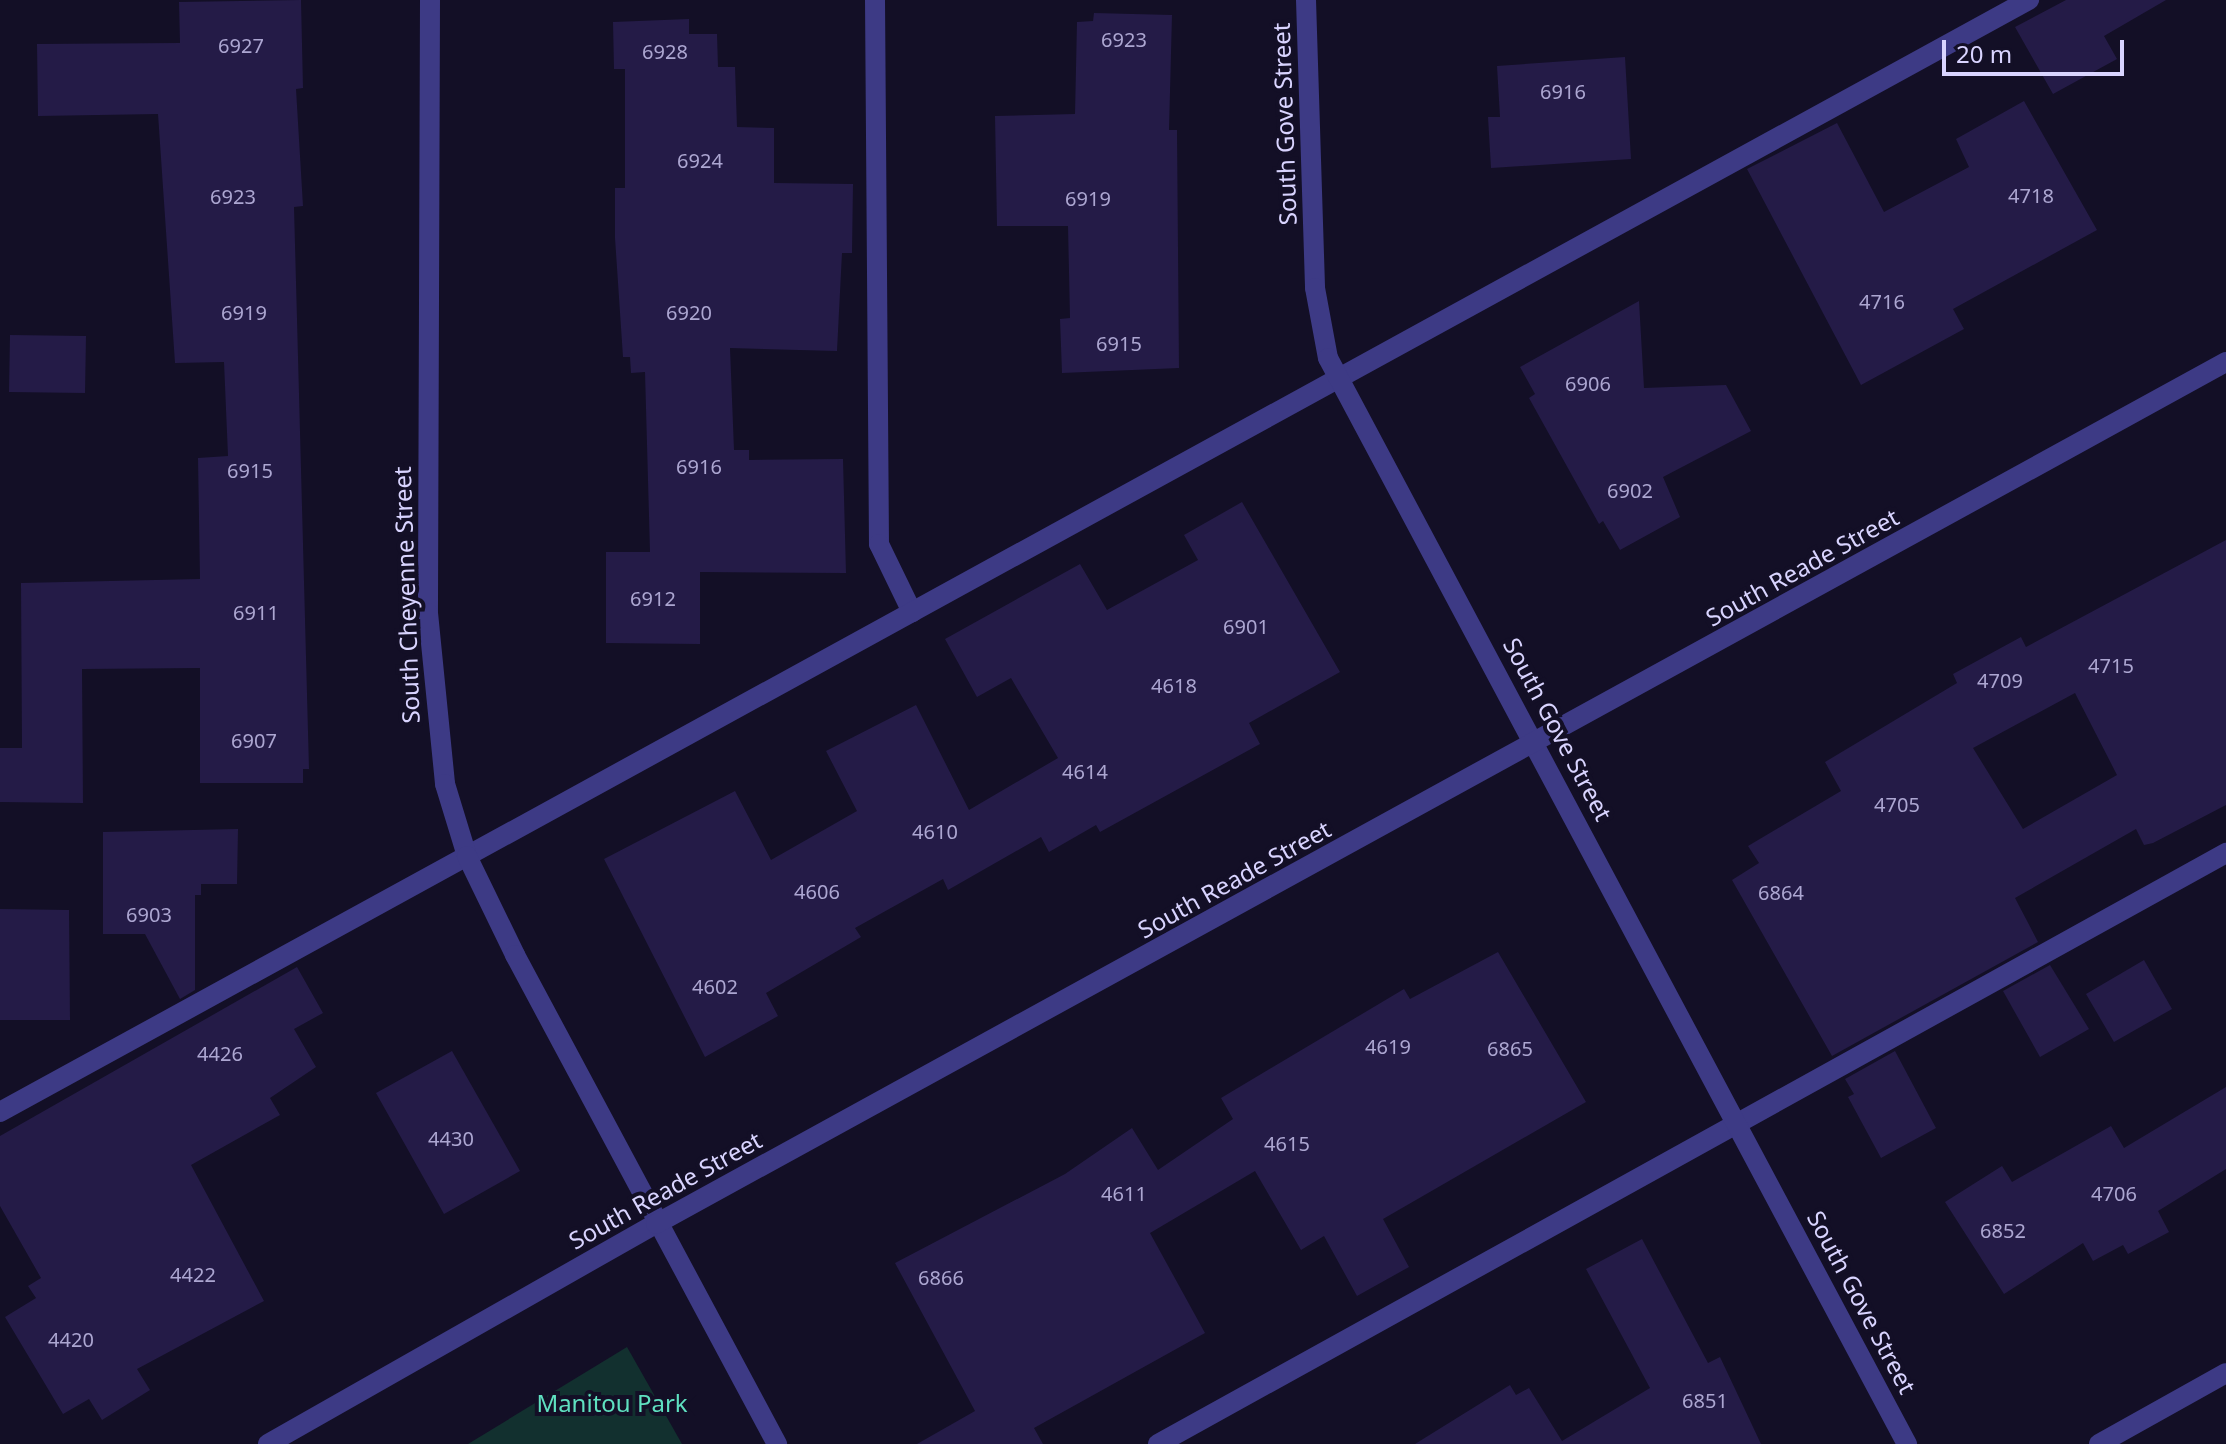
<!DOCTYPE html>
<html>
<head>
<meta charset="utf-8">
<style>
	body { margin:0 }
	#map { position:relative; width:2226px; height:1444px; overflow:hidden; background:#130f26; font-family:"Noto Sans",sans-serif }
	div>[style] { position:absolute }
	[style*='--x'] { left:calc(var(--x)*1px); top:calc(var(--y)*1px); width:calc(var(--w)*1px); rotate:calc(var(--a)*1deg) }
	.green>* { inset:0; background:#12302f }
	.building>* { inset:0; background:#241b47 }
	.lane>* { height:20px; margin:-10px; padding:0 10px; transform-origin:10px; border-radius:10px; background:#3d3a85 }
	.street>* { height:20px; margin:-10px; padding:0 10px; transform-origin:10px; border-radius:10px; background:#3d3a85 }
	span { translate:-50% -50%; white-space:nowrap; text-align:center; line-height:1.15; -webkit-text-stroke:8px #130f26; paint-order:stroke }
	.number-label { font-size:20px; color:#aca6d1 }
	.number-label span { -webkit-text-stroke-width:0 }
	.street-label { font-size:24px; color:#d9d4ff }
	.park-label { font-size:24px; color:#5fe0c0 }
	.scale { position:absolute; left:1942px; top:40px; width:182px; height:36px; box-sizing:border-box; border:4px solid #d9d4ff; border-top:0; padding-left:10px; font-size:24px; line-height:28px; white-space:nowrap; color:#d9d4ff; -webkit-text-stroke:6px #130f26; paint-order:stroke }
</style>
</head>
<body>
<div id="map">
	<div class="green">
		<i style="clip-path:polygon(627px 1347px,682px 1444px,468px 1444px)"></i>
	</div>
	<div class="building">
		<i style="clip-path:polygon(301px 0,303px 88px,296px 89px,303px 206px,294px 207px,309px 769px,303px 769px,303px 783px,200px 783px,200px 668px,82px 669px,83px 803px,0 802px,0 748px,22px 748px,21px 583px,200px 579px,198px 458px,228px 456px,224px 362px,175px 363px,158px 114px,38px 116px,37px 44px,180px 43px,179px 2px)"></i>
		<i style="clip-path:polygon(2066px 0,2166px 0,2104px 36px,2117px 59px,2053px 94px,2015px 27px)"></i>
		<i style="clip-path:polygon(1094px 13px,1172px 15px,1169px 130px,1177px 130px,1179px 368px,1062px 373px,1060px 319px,1070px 318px,1068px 226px,997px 226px,995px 116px,1075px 114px,1077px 22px,1093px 21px)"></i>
		<i style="clip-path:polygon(689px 19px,689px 34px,717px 34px,718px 67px,735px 67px,737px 127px,774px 128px,774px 183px,853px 184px,852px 253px,842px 253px,837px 351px,730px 348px,734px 450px,749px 450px,749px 460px,843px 459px,846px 573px,700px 572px,700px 644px,606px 643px,606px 552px,650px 552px,645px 372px,631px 373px,630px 357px,623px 357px,615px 238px,615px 188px,625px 188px,625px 69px,614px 69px,613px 22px)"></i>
		<i style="clip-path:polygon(1625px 57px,1631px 159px,1491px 168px,1488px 117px,1500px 117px,1497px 66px)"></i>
		<i style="clip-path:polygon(2024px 101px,2097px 230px,1953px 309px,1964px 329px,1861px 385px,1747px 169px,1837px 123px,1884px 212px,1969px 167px,1956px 139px)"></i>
		<i style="clip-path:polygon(1639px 301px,1644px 388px,1726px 385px,1751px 431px,1663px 477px,1680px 517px,1620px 550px,1603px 521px,1599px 524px,1529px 398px,1535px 394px,1520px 367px)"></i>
		<i style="clip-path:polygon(10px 335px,86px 336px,85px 393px,9px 392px)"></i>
		<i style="clip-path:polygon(1242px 502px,1340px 672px,1249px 723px,1260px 744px,1100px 832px,1096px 825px,1049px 852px,1041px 837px,948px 890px,943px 879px,855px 928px,861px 937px,766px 993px,778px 1016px,705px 1057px,604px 859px,735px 791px,771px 860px,857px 811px,826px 751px,916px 705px,969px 810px,1058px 758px,1011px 678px,977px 697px,945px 639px,1080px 564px,1107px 610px,1198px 560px,1184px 535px)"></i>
		<i style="clip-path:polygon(evenodd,2226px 540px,2226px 805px,2153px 843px,2144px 845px,2136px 829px,2015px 898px,2038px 942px,1832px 1056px,1732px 880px,1759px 863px,1748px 846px,1841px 791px,1825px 762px,1957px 683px,1953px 674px,2021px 637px,2026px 647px,2226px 540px,2075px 693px,2117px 775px,2023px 829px,1973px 748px,2075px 693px)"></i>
		<i style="clip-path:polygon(238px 829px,237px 884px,201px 884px,201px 895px,195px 895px,195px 990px,180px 999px,145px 934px,103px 934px,103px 832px)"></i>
		<i style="clip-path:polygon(0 909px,69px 910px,70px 1020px,0 1020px)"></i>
		<i style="clip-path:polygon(1498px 952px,1586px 1102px,1383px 1219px,1409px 1267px,1357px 1296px,1324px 1236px,1301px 1250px,1255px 1171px,1150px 1233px,1205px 1333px,1034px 1428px,1043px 1444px,917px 1444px,975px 1411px,895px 1263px,1065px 1174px,1132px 1128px,1158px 1170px,1233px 1119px,1221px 1098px,1404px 989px,1410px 999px)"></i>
		<i style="clip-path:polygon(2144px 960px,2172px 1009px,2114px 1042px,2086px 994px)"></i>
		<i style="clip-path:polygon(2050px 965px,2089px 1029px,2040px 1057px,2003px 991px)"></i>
		<i style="clip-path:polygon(297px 967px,323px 1013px,294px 1029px,316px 1067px,270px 1098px,280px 1115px,191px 1165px,264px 1301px,137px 1369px,150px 1390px,102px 1420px,89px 1399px,63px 1414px,5px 1317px,36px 1298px,28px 1286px,41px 1278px,0 1206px,0 1136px)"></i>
		<i style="clip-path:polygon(452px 1051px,520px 1171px,444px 1214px,376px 1093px)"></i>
		<i style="clip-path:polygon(1895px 1051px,1936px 1128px,1881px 1158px,1848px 1097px,1854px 1094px,1845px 1079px)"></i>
		<i style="clip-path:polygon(2226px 1087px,2226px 1169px,2158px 1211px,2169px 1232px,2128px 1254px,2123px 1245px,2093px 1261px,2083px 1243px,2004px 1294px,1945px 1202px,2002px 1166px,2012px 1182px,2111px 1126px,2124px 1148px)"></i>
		<i style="clip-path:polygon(1642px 1239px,1708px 1363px,1720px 1357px,1761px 1444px,1415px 1444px,1510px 1385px,1516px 1395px,1529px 1388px,1562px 1441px,1650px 1388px,1586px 1269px)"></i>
	</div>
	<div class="lane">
		<i style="--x:875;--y:0;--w:544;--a:89.58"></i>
		<i style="--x:879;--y:544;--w:76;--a:64.1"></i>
		<i style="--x:0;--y:1112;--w:2314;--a:-28.73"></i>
		<i style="--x:1158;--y:1444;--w:1221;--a:-28.96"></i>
	</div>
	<div class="street">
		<i style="--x:430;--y:0;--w:613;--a:90.19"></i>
		<i style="--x:428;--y:613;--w:172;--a:84.3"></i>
		<i style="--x:445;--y:784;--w:75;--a:73"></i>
		<i style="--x:467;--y:856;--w:110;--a:64.1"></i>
		<i style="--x:515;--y:955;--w:555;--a:61.82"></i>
		<i style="--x:1306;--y:0;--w:288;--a:88.2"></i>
		<i style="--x:1315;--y:288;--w:71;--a:79.5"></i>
		<i style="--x:1328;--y:358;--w:1231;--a:61.94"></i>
		<i style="--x:268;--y:1444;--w:446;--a:-29.6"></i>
		<i style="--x:656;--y:1224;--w:1791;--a:-28.77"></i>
		<i style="--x:2099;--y:1444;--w:145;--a:-29.2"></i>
	</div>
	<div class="number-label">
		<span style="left:1124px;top:39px">6923</span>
		<span style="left:241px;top:45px">6927</span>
		<span style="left:665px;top:51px">6928</span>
		<span style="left:1563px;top:91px">6916</span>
		<span style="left:700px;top:160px">6924</span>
		<span style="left:2031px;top:195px">4718</span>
		<span style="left:233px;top:196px">6923</span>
		<span style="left:1088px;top:198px">6919</span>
		<span style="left:1882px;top:301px">4716</span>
		<span style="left:244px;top:312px">6919</span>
		<span style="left:689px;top:312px">6920</span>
		<span style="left:1119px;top:343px">6915</span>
		<span style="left:1588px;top:383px">6906</span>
		<span style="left:699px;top:466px">6916</span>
		<span style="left:250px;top:470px">6915</span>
		<span style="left:1630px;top:490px">6902</span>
		<span style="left:653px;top:598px">6912</span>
		<span style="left:256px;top:612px">6911</span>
		<span style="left:1246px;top:626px">6901</span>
		<span style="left:2111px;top:665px">4715</span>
		<span style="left:2000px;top:680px">4709</span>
		<span style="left:1174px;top:685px">4618</span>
		<span style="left:254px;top:740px">6907</span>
		<span style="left:1085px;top:771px">4614</span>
		<span style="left:1897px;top:804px">4705</span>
		<span style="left:935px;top:831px">4610</span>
		<span style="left:817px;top:891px">4606</span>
		<span style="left:1781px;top:892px">6864</span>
		<span style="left:149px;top:914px">6903</span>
		<span style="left:715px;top:986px">4602</span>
		<span style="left:1388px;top:1046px">4619</span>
		<span style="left:1510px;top:1048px">6865</span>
		<span style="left:220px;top:1053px">4426</span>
		<span style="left:451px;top:1138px">4430</span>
		<span style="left:1287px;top:1143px">4615</span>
		<span style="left:1124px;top:1193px">4611</span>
		<span style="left:2114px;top:1193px">4706</span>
		<span style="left:2003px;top:1230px">6852</span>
		<span style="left:193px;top:1274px">4422</span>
		<span style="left:941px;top:1277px">6866</span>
		<span style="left:71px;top:1339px">4420</span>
		<span style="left:1705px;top:1400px">6851</span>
	</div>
	<div class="street-label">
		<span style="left:1284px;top:124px;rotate:-92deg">South Gove Street</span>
		<span style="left:1802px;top:567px;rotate:-29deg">South Reade Street</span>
		<span style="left:406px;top:595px;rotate:-92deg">South Cheyenne Street</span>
		<span style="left:1558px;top:729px;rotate:62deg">South Gove Street</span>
		<span style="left:1234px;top:879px;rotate:-29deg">South Reade Street</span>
		<span style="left:665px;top:1190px;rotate:-29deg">South Reade Street</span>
		<span style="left:1862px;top:1302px;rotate:62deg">South Gove Street</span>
	</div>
	<div class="park-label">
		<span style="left:612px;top:1403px">Manitou Park</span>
	</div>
	<div class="scale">20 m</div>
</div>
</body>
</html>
